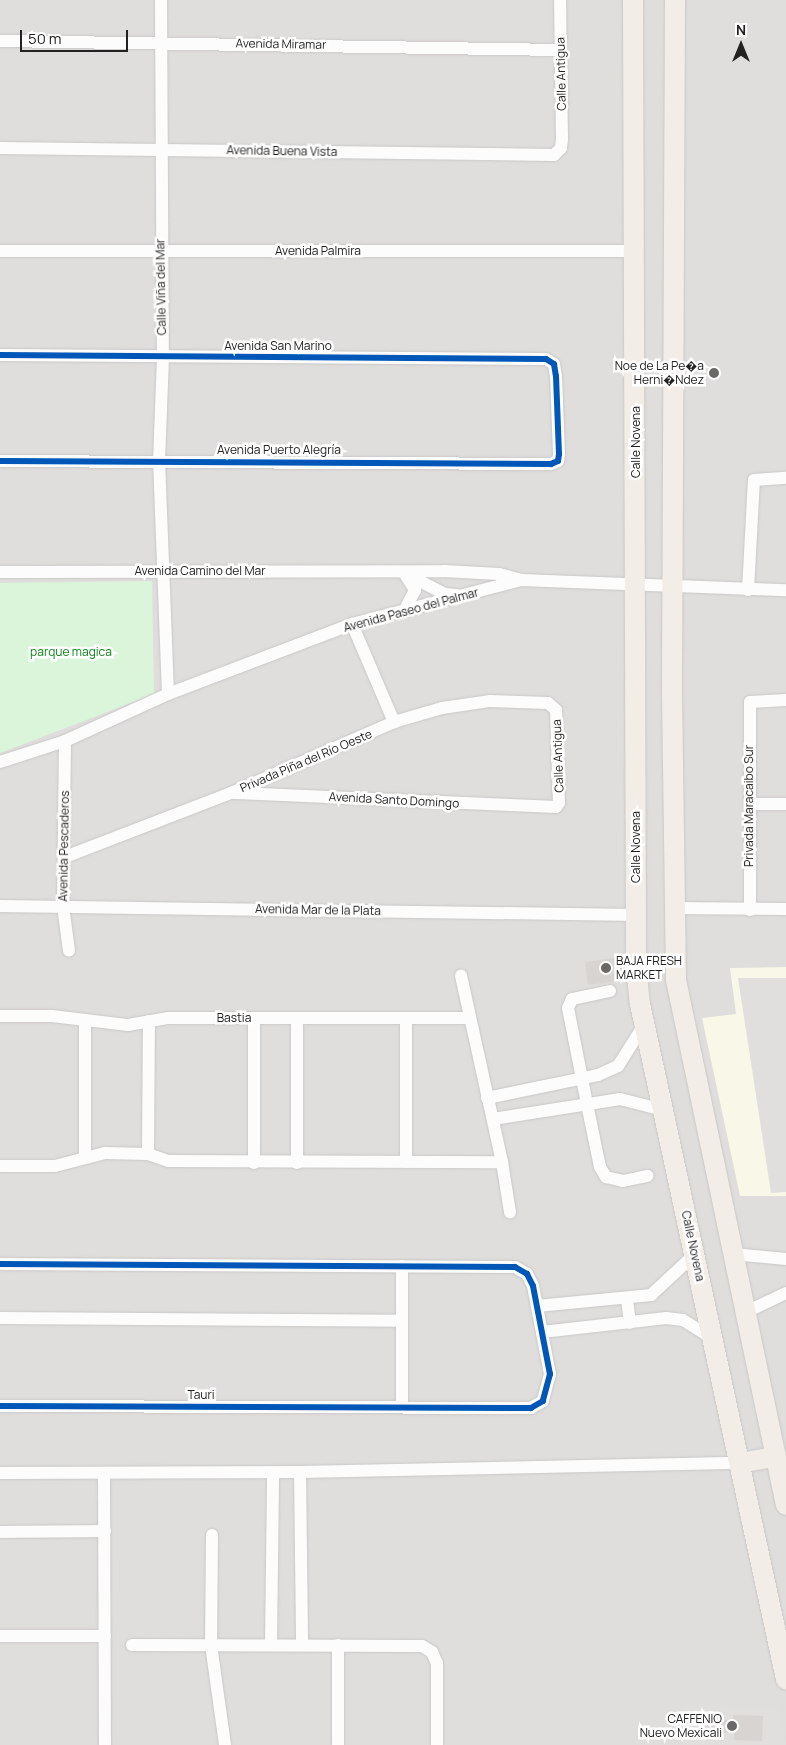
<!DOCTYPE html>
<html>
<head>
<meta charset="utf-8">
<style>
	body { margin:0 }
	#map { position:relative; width:786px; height:1745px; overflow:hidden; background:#f0eeeb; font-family:Manrope,sans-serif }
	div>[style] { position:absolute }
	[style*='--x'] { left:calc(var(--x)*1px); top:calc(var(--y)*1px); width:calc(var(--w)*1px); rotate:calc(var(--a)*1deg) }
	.residential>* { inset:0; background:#dfdedc }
	.education>* { inset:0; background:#f8f7e8 }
	.park>* { inset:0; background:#daf5da }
	.parking>* { inset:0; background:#e0dfde }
	.building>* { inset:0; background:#d7d4d2 }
	.roads { filter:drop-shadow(0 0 1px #c9c8c7) drop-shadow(0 0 1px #c9c8c7) }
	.minor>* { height:12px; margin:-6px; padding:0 6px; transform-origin:6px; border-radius:6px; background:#fdfcfc }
	.primary>* { height:20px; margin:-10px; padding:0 10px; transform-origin:10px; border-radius:10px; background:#f3ede7 }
	.cycleway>* { height:6px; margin:-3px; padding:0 3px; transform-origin:3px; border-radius:3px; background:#0057b8 }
	.dots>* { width:14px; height:14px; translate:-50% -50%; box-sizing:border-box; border:2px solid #fff; border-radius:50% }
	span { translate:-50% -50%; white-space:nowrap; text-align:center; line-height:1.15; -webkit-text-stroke:5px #fff; paint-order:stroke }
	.street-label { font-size:12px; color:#222 }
	.poi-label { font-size:12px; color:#222 }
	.right { translate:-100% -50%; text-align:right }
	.left { translate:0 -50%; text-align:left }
	.park-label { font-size:12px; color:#0c8416 }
	.north { position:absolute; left:716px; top:20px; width:50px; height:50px; -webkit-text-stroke:4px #fff; paint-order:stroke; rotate:0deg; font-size:14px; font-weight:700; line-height:20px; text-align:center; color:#222 }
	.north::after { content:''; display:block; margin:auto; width:18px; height:22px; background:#222; clip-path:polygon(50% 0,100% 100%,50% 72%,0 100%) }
	.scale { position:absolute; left:20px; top:30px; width:108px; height:22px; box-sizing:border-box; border:2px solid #222; border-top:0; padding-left:6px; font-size:15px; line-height:18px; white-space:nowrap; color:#222; -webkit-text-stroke:4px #fff; paint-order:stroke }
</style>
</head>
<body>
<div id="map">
	<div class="residential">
		<i style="clip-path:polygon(0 0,786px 0,786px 1745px,0 1745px)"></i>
	</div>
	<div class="education">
		<i style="clip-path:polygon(786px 967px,786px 1196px,740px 1196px,702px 1018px,736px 1014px,730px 968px)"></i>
	</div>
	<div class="park">
		<i style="clip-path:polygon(152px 581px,154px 694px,0 753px,0 583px)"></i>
	</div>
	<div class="parking">
		<i style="clip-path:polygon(738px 978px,786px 978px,786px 1192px,771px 1193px)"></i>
		<i style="clip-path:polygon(684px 1705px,778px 1707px,786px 1745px,684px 1745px)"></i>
	</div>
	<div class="building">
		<i style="clip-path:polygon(621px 957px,624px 980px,588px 985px,585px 962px)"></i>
		<i style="clip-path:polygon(733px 1715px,763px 1716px,762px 1741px,734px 1740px,734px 1733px,702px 1732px,702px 1720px,733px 1720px)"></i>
	</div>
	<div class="roads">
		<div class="minor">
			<i style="--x:161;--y:0;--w:357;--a:89.7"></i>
			<i style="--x:163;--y:357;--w:103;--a:92.2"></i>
			<i style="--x:159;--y:460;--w:234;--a:87.8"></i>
			<i style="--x:0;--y:41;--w:561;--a:0.92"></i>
			<i style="--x:0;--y:148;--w:554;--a:0.72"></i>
			<i style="--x:554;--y:155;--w:10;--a:-45"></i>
			<i style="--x:561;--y:148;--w:9;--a:-84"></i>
			<i style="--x:562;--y:139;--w:139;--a:-90.8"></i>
			<i style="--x:0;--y:251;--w:635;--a:0"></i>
			<i style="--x:0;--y:355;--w:546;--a:0.42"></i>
			<i style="--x:546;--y:359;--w:9;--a:32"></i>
			<i style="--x:554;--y:364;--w:12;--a:81"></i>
			<i style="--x:556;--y:376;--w:78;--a:87.8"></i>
			<i style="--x:559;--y:454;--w:7;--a:98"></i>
			<i style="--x:558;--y:461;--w:8;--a:157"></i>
			<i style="--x:551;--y:464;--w:551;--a:-179.69"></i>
			<i style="--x:0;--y:572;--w:444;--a:-0.1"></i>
			<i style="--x:444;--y:571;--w:55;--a:3.1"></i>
			<i style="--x:499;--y:574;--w:23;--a:15"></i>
			<i style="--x:402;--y:572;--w:48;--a:27.1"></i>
			<i style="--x:445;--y:594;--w:12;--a:5"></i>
			<i style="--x:406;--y:576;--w:17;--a:57"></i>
			<i style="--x:415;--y:590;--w:20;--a:117"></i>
			<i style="--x:748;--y:590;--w:110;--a:-86.9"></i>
			<i style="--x:754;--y:480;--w:32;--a:-4"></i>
			<i style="--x:352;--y:624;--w:107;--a:66.8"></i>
			<i style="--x:65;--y:741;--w:165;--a:90.7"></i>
			<i style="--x:63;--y:906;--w:45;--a:82.4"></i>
			<i style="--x:0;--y:762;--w:68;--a:-17.9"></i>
			<i style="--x:65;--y:741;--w:113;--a:-24.5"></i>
			<i style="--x:168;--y:694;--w:197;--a:-20.8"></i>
			<i style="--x:352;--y:624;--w:175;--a:-14.6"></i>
			<i style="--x:521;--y:580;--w:265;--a:2.2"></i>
			<i style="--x:750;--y:804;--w:36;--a:0"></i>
			<i style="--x:65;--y:857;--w:178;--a:-21.1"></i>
			<i style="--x:231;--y:793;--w:178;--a:-23.5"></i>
			<i style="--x:394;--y:722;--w:50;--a:-16.3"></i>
			<i style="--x:442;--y:708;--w:49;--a:-8.3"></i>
			<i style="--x:490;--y:701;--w:58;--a:2"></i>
			<i style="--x:548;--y:703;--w:11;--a:41"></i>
			<i style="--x:556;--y:710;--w:93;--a:88.2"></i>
			<i style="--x:559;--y:803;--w:5;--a:127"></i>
			<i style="--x:556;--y:807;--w:325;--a:-177.5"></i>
			<i style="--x:0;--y:906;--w:636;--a:0.81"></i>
			<i style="--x:673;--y:908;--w:113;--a:0.5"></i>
			<i style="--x:750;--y:910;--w:208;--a:-90"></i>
			<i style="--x:750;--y:702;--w:36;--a:-3"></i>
			<i style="--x:610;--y:991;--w:39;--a:168"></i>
			<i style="--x:572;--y:999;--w:10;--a:114"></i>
			<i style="--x:568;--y:1008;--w:98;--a:78.8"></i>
			<i style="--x:587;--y:1104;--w:64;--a:78.3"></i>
			<i style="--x:600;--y:1167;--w:12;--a:59"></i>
			<i style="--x:606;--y:1177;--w:17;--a:13"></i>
			<i style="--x:623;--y:1181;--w:25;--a:-12"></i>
			<i style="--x:0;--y:1016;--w:52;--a:0"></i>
			<i style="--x:52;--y:1016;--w:77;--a:6.8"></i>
			<i style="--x:128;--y:1025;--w:41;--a:-9.9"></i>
			<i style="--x:168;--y:1018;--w:301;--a:0"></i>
			<i style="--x:254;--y:1018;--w:145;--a:90"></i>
			<i style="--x:406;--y:1018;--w:144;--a:90"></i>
			<i style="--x:297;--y:1019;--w:144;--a:90"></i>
			<i style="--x:85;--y:1020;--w:136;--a:90"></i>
			<i style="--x:487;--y:1098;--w:113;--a:-11.7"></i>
			<i style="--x:598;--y:1075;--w:22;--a:-24"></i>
			<i style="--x:618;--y:1066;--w:49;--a:-57.6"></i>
			<i style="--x:493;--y:1119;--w:129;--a:-8.9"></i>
			<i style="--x:620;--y:1099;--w:44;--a:14.3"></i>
			<i style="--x:148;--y:1154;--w:133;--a:-89.6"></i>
			<i style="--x:502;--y:1162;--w:51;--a:80.9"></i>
			<i style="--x:0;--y:1166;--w:55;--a:0"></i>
			<i style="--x:55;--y:1166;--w:52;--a:-14.6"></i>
			<i style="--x:105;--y:1153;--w:43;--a:1.3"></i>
			<i style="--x:148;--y:1154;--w:21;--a:19"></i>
			<i style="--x:168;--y:1161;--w:334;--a:0.2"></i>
			<i style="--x:502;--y:1162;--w:191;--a:-102.4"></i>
			<i style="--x:733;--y:1254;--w:53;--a:5.4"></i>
			<i style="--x:0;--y:1264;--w:515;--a:0.33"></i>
			<i style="--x:515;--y:1267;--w:14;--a:30"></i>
			<i style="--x:527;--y:1274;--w:13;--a:63"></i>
			<i style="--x:533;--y:1286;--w:90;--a:79.1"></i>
			<i style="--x:550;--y:1374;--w:28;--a:105"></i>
			<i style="--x:543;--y:1401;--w:14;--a:150"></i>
			<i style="--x:531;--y:1408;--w:531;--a:-179.78"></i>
			<i style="--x:627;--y:1299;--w:24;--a:83"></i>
			<i style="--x:537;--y:1306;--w:115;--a:-5.5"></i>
			<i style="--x:651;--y:1295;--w:60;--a:-43"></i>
			<i style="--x:746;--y:1312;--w:44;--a:-25.4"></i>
			<i style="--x:0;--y:1318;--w:402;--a:0.4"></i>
			<i style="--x:402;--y:1321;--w:85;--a:90"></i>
			<i style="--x:402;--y:1321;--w:55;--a:-90"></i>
			<i style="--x:542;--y:1332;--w:125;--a:-6.4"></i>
			<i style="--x:666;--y:1318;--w:17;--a:7"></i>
			<i style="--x:683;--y:1320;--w:36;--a:32"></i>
			<i style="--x:300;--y:1472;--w:173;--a:89.3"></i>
			<i style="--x:0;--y:1473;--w:300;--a:-0.2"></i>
			<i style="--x:300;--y:1472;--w:440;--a:-1.2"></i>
			<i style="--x:104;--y:1474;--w:271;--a:89.8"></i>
			<i style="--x:0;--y:1532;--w:105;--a:-0.5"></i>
			<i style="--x:212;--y:1535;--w:110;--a:90.5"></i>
			<i style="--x:211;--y:1645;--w:101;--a:82"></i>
			<i style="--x:0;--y:1636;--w:105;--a:0"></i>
			<i style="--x:132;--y:1645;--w:290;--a:0.2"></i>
			<i style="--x:422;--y:1646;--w:12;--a:31"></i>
			<i style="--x:432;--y:1652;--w:12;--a:66"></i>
			<i style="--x:437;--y:1663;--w:82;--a:90"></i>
			<i style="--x:271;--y:1645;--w:172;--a:-89.3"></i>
			<i style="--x:338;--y:1745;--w:100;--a:-90"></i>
		</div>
		<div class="primary">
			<i style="--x:633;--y:0;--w:967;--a:89.82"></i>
			<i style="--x:636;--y:967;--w:37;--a:84"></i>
			<i style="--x:640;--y:1004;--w:691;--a:77.8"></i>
			<i style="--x:675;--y:0;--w:692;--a:90.25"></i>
			<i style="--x:672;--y:692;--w:288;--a:89.2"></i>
			<i style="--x:676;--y:980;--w:536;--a:78.17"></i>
			<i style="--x:740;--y:1463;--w:36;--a:-10"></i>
		</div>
	</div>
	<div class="cycleway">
		<i style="--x:0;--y:355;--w:546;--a:0.42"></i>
		<i style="--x:546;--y:359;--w:9;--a:32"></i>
		<i style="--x:554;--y:364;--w:12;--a:81"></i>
		<i style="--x:556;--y:376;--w:78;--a:87.8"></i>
		<i style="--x:559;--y:454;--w:7;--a:98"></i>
		<i style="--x:558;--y:461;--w:8;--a:157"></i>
		<i style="--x:551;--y:464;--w:551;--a:-179.69"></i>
		<i style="--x:0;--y:1264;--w:515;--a:0.33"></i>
		<i style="--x:515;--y:1267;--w:14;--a:30"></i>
		<i style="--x:527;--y:1274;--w:13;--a:63"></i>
		<i style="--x:533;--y:1286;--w:90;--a:79.1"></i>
		<i style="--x:550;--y:1374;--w:28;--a:105"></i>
		<i style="--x:543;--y:1401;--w:14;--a:150"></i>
		<i style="--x:531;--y:1408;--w:531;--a:-179.78"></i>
	</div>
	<div class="dots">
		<i style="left:714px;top:373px;background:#6a6968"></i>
		<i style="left:606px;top:968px;background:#6a6968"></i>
		<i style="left:732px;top:1726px;background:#6a6968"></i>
	</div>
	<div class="street-label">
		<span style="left:281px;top:44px;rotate:1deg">Avenida Miramar</span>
		<span style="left:561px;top:74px;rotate:-91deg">Calle Antigua</span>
		<span style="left:282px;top:151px;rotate:1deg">Avenida Buena Vista</span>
		<span style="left:318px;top:251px">Avenida Palmira</span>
		<span style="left:161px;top:287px;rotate:-91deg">Calle Viña del Mar</span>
		<span style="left:278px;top:346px">Avenida San Marino</span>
		<span style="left:636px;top:442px;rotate:-90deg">Calle Novena</span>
		<span style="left:279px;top:450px">Avenida Puerto Alegría</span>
		<span style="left:200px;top:571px">Avenida Camino del Mar</span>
		<span style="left:411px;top:610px;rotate:-15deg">Avenida Paseo del Palmar</span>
		<span style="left:558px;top:756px;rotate:-92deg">Calle Antigua</span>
		<span style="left:306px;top:761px;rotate:-23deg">Privada Piña del Río Oeste</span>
		<span style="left:394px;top:800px;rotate:3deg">Avenida Santo Domingo</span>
		<span style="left:749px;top:806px;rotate:-90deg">Privada Maracaibo Sur</span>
		<span style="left:64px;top:846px;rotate:-89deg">Avenida Pescaderos</span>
		<span style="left:636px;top:847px;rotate:-90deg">Calle Novena</span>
		<span style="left:318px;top:910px;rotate:1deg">Avenida Mar de la Plata</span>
		<span style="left:234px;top:1018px">Bastia</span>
		<span style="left:693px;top:1246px;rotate:78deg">Calle Novena</span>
		<span style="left:201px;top:1395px">Tauri</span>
	</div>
	<div class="poi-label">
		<span class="right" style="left:704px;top:373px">Noe de La Pe�a<br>Herni�Ndez</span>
		<span class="left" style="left:616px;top:968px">BAJA FRESH<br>MARKET</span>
		<span class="right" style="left:722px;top:1726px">CAFFENIO<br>Nuevo Mexicali</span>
	</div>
	<div class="park-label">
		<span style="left:71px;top:652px">parque magica</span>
	</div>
	<div class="north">N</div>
	<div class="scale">50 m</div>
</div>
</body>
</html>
